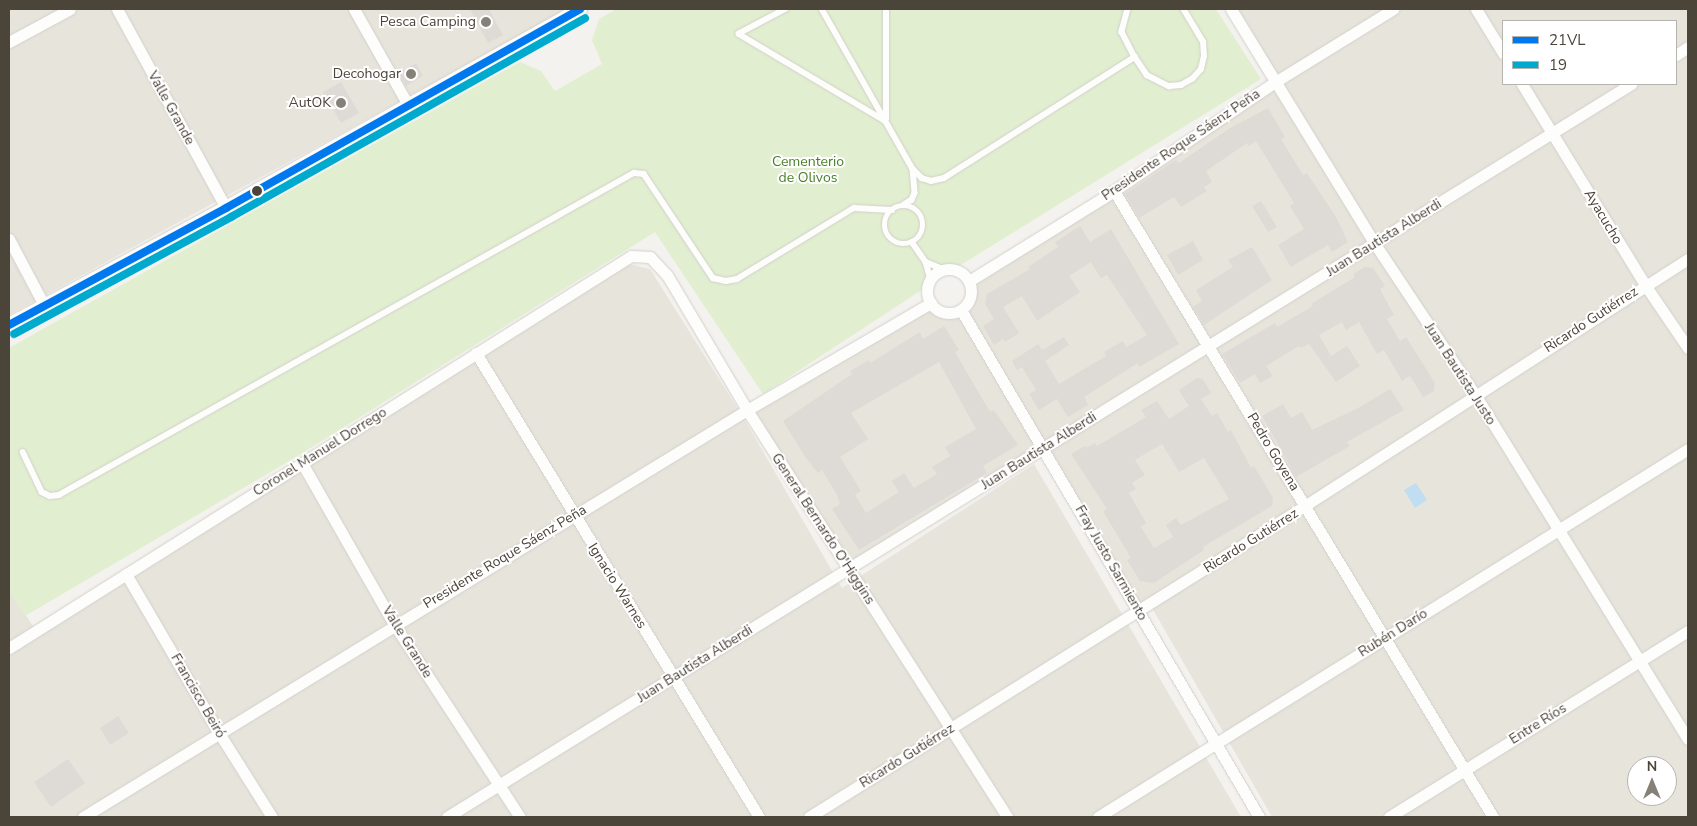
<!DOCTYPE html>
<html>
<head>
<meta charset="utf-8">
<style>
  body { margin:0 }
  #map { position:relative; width:1697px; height:826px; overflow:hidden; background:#f4f2ee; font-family:"Nunito Sans",sans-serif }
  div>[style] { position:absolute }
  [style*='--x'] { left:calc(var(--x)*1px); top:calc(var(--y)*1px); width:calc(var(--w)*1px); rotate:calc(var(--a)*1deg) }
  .residential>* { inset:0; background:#e7e4dc }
  .green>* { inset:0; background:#e1eecf }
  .water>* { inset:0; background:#c0ddf1 }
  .building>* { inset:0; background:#dedbd6 }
  .roads { filter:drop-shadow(0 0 1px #d2d0cb) drop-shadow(0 0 1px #d2d0cb) }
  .service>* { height:5.5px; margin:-2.75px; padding:0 2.75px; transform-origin:2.75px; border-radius:2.75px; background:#fdfdfc }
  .service>.ring { margin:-2.75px; padding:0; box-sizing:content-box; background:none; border:5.5px solid #fdfdfc; border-radius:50% }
  .minor>* { height:11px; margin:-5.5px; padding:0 5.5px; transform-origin:5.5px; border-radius:5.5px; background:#fdfdfc }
  .minor>.ring { margin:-5.5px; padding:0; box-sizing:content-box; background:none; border:11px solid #fdfdfc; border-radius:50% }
  .tertiary>* { height:14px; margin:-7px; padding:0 7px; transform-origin:7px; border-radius:7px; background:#fdfdfc }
  .bus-1>* { height:8px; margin:-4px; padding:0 4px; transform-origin:4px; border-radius:4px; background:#0079ef }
  .bus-2>* { height:8px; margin:-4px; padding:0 4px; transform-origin:4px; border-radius:4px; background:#00a9ce }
  .dots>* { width:14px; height:14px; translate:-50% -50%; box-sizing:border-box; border:2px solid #fff; border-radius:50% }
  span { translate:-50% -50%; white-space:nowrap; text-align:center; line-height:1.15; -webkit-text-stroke:4px #fff; paint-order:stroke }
  .poi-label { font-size:14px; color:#4b4439 }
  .right { translate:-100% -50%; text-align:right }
  .street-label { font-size:14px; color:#4b4439 }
  .park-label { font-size:14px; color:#4a7f2a }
  .frame { position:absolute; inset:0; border:10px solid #4b4439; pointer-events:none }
  .legend { position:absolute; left:1502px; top:20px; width:175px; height:65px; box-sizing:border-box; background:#fff; border:1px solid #b7b4b0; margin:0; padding:6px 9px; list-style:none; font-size:15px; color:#4b4439 }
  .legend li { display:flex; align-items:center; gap:10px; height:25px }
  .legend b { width:25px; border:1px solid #b7b4b0 }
  .north { position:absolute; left:1627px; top:756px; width:50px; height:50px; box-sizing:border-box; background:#fff; border:1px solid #b7b4b0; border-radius:50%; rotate:0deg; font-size:14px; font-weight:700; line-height:20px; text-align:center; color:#4b4439 }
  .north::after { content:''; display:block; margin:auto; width:18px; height:22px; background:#868178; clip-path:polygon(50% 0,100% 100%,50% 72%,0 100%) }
</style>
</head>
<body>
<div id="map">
  <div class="residential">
    <div style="clip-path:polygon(9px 9px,568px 9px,9px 315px)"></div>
    <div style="clip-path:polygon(evenodd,1238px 9px,1688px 9px,1688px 817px,1272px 817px,1152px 608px,1311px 509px,1120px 195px,1282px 83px,1238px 9px,1503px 21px,1676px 21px,1676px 84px,1503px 84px,1503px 21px,1238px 9px,1637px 766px,1667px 766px,1667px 796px,1637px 796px,1637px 766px)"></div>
    <div style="clip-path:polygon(1112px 191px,1304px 507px,1139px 611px,1043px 449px,848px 569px,747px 410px,931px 303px,948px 313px,963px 311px,972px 300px,972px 281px)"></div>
    <div style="clip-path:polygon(629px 264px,650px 269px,743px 417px,842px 588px,1034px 464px,1241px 817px,9px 817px,9px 591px,40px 636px)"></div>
  </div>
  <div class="green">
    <div style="clip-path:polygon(616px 9px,1216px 9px,1261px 79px,943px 276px,763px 394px,655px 232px,296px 457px,25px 616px,9px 591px,9px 348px,520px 62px,541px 71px,555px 91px,602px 64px,592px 40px,599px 19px)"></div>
  </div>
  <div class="water">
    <div style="clip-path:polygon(1416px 483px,1427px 500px,1415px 508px,1404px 490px)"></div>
  </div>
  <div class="building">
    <div style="clip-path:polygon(470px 9px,489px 9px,503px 35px,488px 43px)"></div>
    <div style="clip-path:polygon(416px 63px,423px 76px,406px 86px,399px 73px)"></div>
    <div style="clip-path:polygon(341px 82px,359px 113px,341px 123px,323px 92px)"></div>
    <div style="clip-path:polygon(1268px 108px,1285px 137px,1281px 139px,1303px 175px,1307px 173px,1336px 217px,1348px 242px,1332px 252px,1328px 245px,1291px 267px,1278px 245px,1304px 229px,1290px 206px,1294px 203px,1256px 141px,1249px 146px,1247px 143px,1206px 171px,1212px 182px,1204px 187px,1207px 191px,1181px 207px,1174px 197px,1139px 218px,1125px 194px,1176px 160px,1179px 163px,1230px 128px)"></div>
    <div style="clip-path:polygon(1261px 201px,1277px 227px,1268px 232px,1252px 206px)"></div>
    <div style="clip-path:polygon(1080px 226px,1090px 242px,1111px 229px,1179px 344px,1139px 367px,1138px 363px,1084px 397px,1088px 405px,1068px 417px,1057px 399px,1039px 410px,1029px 394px,1036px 390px,1022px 367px,1017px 370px,1012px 361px,1038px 344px,1042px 350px,1064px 337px,1069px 345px,1045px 361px,1059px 384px,1106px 356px,1104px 352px,1123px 341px,1126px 347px,1147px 335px,1107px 275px,1101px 278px,1091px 262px,1069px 276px,1080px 292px,1037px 321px,1022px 296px,1003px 307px,1019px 333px,1005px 342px,1003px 339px,994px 345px,983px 326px,994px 319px,985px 304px,987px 294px,1030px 269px,1028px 267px,1058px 247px,1055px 242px)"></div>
    <div style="clip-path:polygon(1193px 241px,1203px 260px,1178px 275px,1167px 255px)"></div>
    <div style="clip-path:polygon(1252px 247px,1272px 280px,1204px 325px,1193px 307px,1202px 301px,1196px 290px,1233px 267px,1228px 260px)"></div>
    <div style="clip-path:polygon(1365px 267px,1373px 268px,1385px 286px,1380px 289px,1394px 315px,1387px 319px,1400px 341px,1406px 337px,1435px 383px,1434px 391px,1423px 397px,1410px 376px,1402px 381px,1384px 350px,1377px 354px,1359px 322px,1346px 330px,1342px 322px,1319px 335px,1331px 356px,1347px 346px,1360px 366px,1336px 382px,1309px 344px,1301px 348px,1299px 346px,1266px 366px,1273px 376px,1260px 383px,1255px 374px,1240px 383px,1222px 354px,1275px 323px,1277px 327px,1313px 306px,1311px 304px,1355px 277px,1353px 274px)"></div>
    <div style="clip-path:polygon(evenodd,944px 326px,959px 350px,955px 352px,990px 412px,994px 410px,1018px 445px,983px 466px,987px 473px,859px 550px,832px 509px,840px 504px,837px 495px,822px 470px,818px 473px,806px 458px,783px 421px,852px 374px,850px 371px,869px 360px,870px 363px,920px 332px,923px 339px,944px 326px,939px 362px,976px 429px,945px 447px,950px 456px,932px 467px,937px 474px,914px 488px,904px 473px,892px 481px,899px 492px,866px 513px,855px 495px,861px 491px,840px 457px,868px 439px,851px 413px,939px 362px)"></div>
    <div style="clip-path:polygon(evenodd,1197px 378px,1203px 379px,1211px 393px,1201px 399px,1212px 416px,1217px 413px,1228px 432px,1231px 430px,1251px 468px,1254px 466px,1273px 498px,1272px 506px,1203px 547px,1204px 550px,1154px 583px,1140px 581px,1127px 560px,1131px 558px,1103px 511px,1107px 509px,1071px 454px,1085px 446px,1086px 448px,1095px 443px,1097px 446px,1146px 417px,1141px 410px,1157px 401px,1169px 419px,1189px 406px,1179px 390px,1197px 378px,1162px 444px,1179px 472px,1204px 458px,1229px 499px,1181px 525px,1176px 518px,1166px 525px,1173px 537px,1154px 548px,1141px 527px,1146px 523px,1129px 493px,1136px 489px,1132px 483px,1145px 475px,1135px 460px,1162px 444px)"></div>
    <div style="clip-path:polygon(1390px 389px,1404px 410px,1347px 442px,1350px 446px,1296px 477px,1262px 416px,1283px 404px,1291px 418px,1302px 412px,1312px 430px,1358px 408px)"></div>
    <div style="clip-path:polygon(118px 716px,129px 733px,110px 745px,100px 728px)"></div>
    <div style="clip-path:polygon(68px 759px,85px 783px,51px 807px,34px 782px)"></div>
  </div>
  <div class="roads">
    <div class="service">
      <div style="--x:786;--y:9;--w:53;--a:152"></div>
      <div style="--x:739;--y:34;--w:169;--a:30.7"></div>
      <div style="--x:822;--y:9;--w:184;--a:60.4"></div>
      <div style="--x:913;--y:169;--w:24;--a:85"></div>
      <div style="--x:915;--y:193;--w:8;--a:113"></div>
      <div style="--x:912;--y:200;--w:9;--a:148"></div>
      <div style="--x:1128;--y:9;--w:24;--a:105"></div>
      <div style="--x:1122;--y:32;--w:28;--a:63"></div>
      <div style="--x:1135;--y:57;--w:22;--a:56"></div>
      <div style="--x:1147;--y:75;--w:25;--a:27"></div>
      <div style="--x:1169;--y:86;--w:12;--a:-5"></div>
      <div style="--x:1181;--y:85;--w:13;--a:-29"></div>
      <div style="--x:1192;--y:79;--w:13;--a:-48"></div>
      <div style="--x:1201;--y:69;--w:13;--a:-77"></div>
      <div style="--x:1204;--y:56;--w:14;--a:-94"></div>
      <div style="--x:1203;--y:42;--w:39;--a:-121"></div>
      <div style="--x:886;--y:119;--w:110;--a:-90"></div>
      <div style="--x:913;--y:169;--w:13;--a:45"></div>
      <div style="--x:922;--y:178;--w:9;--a:18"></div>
      <div style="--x:931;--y:181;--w:13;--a:-13"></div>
      <div style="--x:944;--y:178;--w:226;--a:-32.4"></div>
      <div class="ring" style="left:885px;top:206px;width:32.5px;height:32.5px"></div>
      <div style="--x:912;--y:242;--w:24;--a:55"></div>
      <div style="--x:926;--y:262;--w:19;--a:74"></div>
      <div style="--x:926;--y:262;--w:21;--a:23"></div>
      <div style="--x:23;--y:452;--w:44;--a:64.6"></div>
      <div style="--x:42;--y:492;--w:9;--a:27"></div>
      <div style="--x:50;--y:496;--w:9;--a:-6"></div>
      <div style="--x:59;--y:495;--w:659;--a:-29.25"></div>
      <div style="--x:634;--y:173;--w:10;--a:6"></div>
      <div style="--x:644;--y:174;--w:125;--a:56.4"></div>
      <div style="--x:713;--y:278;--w:13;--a:13"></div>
      <div style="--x:726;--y:281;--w:11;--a:-10"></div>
      <div style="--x:737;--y:279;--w:137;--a:-31.3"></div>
      <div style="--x:854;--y:208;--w:38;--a:3"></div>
    </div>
    <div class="minor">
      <div style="--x:117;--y:9;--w:227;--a:61.3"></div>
      <div style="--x:354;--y:9;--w:110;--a:60.6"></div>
      <div style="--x:1231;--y:9;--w:276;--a:58.5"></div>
      <div style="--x:1375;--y:244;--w:182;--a:56.4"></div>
      <div style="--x:1476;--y:396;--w:403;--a:58.3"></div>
      <div style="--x:1476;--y:9;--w:52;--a:58.5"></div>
      <div style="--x:9;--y:42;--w:69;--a:-28.4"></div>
      <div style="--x:1676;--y:55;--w:14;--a:-34"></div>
      <div style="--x:1522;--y:84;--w:236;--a:58.5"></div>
      <div style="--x:1645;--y:285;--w:76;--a:55.7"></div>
      <div style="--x:1114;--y:191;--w:732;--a:58.81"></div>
      <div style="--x:9;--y:239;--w:75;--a:62.1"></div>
      <div class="ring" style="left:927px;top:269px;width:33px;height:33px"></div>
      <div style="--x:969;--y:281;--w:158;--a:-31.8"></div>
      <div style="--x:1103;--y:198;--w:207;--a:-34"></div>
      <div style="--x:1275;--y:82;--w:139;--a:-31.7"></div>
      <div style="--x:961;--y:310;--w:588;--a:59.55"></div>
      <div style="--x:476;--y:353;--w:543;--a:58.62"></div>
      <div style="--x:302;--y:463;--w:185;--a:60.3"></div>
      <div style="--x:394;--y:624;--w:230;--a:56.9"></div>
      <div style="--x:126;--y:574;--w:184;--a:59.7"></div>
      <div style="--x:219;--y:733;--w:99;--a:57.8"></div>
      <div style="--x:9;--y:648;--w:735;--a:-32.22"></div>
      <div style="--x:631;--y:256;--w:19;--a:3"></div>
      <div style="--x:650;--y:257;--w:25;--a:47"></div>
      <div style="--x:667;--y:275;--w:157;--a:59.3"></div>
      <div style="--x:747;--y:410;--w:483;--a:57.4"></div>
      <div style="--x:83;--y:817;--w:779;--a:-31.51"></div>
      <div style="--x:747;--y:410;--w:213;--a:-30.2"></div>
      <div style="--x:447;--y:817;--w:1393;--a:-31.76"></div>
      <div style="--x:809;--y:817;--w:574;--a:-32.11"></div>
      <div style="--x:1295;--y:512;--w:467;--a:-32.8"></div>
      <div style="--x:1098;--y:817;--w:695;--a:-31.95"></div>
      <div style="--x:1389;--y:817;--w:352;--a:-31.9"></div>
    </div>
    <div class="tertiary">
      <div style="--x:9;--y:325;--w:247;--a:-28.3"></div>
      <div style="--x:226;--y:208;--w:406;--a:-29.3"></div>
    </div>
  </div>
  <div class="bus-1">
    <div style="--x:9;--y:325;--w:247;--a:-28.3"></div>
    <div style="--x:226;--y:208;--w:406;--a:-29.3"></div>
  </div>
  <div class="bus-2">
    <div style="--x:14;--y:334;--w:247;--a:-28.3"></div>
    <div style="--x:231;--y:217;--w:406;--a:-29.3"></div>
  </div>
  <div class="dots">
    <div style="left:486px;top:22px;background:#868178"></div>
    <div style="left:411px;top:74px;background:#868178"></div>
    <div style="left:341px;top:103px;background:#868178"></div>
    <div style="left:257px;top:191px;background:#4b4439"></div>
  </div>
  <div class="poi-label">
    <span class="right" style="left:476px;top:22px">Pesca Camping</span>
    <span class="right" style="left:401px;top:74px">Decohogar</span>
    <span class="right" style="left:331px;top:103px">AutOK</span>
  </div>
  <div class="street-label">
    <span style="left:171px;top:108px;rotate:61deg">Valle Grande</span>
    <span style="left:1181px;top:145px;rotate:-34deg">Presidente Roque Sáenz Peña</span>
    <span style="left:1603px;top:217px;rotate:59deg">Ayacucho</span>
    <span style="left:1384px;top:238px;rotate:-32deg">Juan Bautista Alberdi</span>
    <span style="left:1591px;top:320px;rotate:-33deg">Ricardo Gutiérrez</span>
    <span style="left:1460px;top:374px;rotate:57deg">Juan Bautista Justo</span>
    <span style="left:1039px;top:451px;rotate:-32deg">Juan Bautista Alberdi</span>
    <span style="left:320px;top:452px;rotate:-32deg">Coronel Manuel Dorrego</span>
    <span style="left:1273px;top:452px;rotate:59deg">Pedro Goyena</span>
    <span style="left:823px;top:529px;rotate:57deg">General Bernardo O'Higgins</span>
    <span style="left:1251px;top:541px;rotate:-32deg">Ricardo Gutiérrez</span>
    <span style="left:505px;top:557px;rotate:-31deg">Presidente Roque Sáenz Peña</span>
    <span style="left:1111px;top:563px;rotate:60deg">Fray Justo Sarmiento</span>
    <span style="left:617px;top:586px;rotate:58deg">Ignacio Warnes</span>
    <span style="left:1393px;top:633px;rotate:-32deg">Rubén Darío</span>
    <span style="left:407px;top:642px;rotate:58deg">Valle Grande</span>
    <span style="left:695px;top:664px;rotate:-32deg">Juan Bautista Alberdi</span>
    <span style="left:198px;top:696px;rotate:60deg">Francisco Beiró</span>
    <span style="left:1538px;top:724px;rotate:-32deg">Entre Ríos</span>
    <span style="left:907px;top:756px;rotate:-32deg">Ricardo Gutiérrez</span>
  </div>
  <div class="park-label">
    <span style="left:808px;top:170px">Cementerio<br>de Olivos</span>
  </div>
  <div class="frame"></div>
  <ul class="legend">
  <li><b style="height:6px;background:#0079ef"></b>21VL</li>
  <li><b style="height:6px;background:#00a9ce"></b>19</li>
  </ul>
  <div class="north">N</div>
</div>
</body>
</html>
